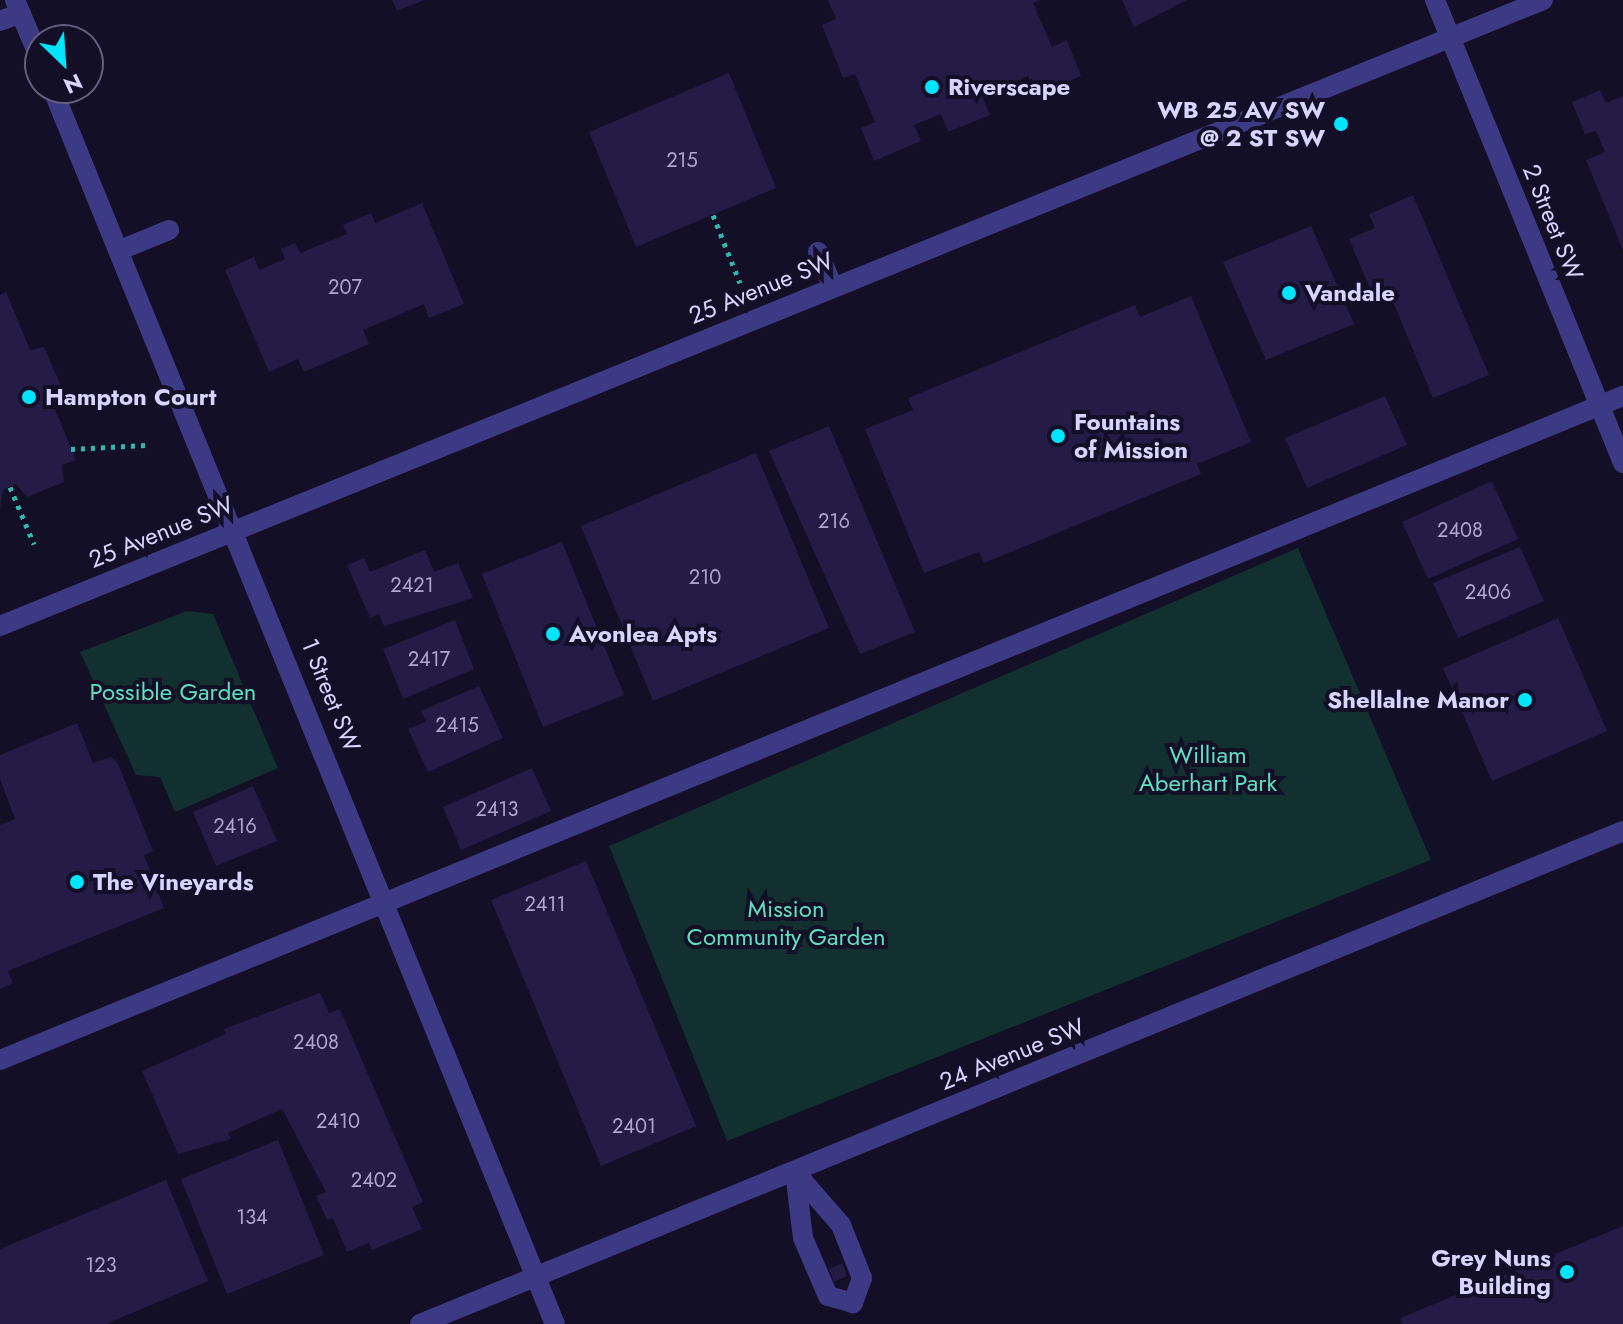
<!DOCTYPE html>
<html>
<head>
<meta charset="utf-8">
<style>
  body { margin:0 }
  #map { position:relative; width:1623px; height:1324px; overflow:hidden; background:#130f26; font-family:Jost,sans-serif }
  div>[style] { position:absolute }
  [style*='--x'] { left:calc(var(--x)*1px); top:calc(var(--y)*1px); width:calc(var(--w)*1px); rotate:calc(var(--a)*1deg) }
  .green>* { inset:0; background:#12302f }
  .building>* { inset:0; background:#241b47 }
  .path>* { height:5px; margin-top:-2.5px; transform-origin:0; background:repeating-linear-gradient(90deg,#2fb8b0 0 4px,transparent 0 10px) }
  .minor>* { height:20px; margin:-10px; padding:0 10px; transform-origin:10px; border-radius:10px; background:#3d3a85 }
  .dots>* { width:22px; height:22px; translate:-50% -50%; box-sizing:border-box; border:4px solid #130f26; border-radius:50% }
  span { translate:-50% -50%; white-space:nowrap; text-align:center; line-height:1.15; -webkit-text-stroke:8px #130f26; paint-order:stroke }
  .number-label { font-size:20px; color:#aca6d1 }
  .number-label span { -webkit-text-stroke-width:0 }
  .poi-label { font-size:24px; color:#d9d4ff; font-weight:700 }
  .left { translate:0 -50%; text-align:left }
  .right { translate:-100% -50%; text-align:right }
  .street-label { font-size:24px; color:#d9d4ff }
  .park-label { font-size:24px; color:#5fe0c0 }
  .north { position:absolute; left:24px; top:24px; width:80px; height:80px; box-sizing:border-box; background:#130f26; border:2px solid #625e7d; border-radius:50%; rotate:155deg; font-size:22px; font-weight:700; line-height:32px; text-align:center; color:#d9d4ff }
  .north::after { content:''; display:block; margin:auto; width:28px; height:36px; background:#00e5ff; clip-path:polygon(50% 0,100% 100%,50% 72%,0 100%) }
</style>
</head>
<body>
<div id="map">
  <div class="green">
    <div style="clip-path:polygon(1298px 548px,1431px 860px,727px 1141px,609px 846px)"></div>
    <div style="clip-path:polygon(187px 611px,213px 614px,278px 768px,175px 812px,160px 777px,136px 775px,80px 652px)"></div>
  </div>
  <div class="building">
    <div style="clip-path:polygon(392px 0,424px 0,397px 11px)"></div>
    <div style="clip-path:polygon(828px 0,1040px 0,1033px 3px,1052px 47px,1067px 40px,1081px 76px,1036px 95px,1028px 76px,982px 96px,990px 115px,948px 132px,941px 114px,914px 125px,921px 141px,874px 161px,861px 128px,875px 122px,855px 74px,843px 78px,822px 25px,836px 19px)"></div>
    <div style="clip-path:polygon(1122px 0,1187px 0,1134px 27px)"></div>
    <div style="clip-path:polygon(729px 73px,776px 188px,636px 247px,589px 132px)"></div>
    <div style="clip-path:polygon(1600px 90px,1606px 103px,1623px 96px,1623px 250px,1586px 160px,1605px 152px,1596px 131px,1585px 134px,1572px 102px)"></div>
    <div style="clip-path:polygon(1413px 195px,1489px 375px,1433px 398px,1389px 292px,1374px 298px,1349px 239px,1375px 228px,1369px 214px)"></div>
    <div style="clip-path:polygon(422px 203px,464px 304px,429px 318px,424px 304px,363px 330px,369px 344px,304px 372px,298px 359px,269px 372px,225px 270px,254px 257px,259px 270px,285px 259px,281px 249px,295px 243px,300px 253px,347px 234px,343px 225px,371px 213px,375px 223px)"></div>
    <div style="clip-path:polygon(1311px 226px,1354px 324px,1266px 360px,1223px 262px)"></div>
    <div style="clip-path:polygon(6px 292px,30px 350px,44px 347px,64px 393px,52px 402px,76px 460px,62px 465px,64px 482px,27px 497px,16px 484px,3px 490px,0 509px,0 295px)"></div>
    <div style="clip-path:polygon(1191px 296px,1251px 442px,1197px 464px,1201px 474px,984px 563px,979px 552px,924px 573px,865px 429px,913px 410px,908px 398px,1135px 305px,1140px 317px)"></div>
    <div style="clip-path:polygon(1385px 396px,1407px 445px,1307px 488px,1285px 438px)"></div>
    <div style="clip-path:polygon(829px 426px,915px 632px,860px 654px,769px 451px)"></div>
    <div style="clip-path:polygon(756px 453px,829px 628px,653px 701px,581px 526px)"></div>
    <div style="clip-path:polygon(1492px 481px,1518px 539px,1428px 579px,1402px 522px)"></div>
    <div style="clip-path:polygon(562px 542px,624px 695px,543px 727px,482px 574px)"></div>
    <div style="clip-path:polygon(1520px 547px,1544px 601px,1458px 638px,1433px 583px)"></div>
    <div style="clip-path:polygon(425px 550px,434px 572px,458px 563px,473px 598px,384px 626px,379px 614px,370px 618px,347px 565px,364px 558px,370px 572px)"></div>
    <div style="clip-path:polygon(1558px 618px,1607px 731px,1492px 781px,1443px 668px)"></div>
    <div style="clip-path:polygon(455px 620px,474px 669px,403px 699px,383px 649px)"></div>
    <div style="clip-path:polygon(479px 686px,503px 738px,428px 772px,408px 729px,426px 722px,421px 711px)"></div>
    <div style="clip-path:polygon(77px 723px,93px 763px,111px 757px,118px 764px,153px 851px,144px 855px,164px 908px,8px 971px,13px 983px,0 989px,0 825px,15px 819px,0 779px,0 755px)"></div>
    <div style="clip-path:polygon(532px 768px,551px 811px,461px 850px,443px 807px)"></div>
    <div style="clip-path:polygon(253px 786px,277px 841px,216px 866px,193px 812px)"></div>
    <div style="clip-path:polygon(586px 861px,696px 1126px,601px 1166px,491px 900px)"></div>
    <div style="clip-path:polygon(320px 993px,329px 1013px,340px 1009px,423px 1202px,412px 1207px,422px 1229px,372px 1250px,369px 1243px,347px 1252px,333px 1218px,327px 1220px,316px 1196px,326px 1192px,282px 1109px,228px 1133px,231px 1139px,178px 1154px,142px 1071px,226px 1034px,224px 1029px)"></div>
    <div style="clip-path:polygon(278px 1140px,324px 1255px,227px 1294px,181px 1179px)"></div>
    <div style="clip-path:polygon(166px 1180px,208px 1281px,106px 1324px,0 1324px,0 1249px)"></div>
    <div style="clip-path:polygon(1623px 1226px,1623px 1324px,1403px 1324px,1400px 1318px)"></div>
    <div style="clip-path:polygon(842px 1263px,847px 1276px,834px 1282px,829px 1269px)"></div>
  </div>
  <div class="path">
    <div style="--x:713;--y:215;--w:73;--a:68.3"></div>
    <div style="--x:71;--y:449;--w:75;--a:-3.1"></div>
    <div style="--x:10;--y:487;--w:62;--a:67.2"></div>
  </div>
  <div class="minor">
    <div style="--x:15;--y:0;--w:64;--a:67"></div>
    <div style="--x:1435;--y:0;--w:500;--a:67.9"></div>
    <div style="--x:0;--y:21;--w:22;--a:-21"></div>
    <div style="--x:52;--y:88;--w:1334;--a:67.86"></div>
    <div style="--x:120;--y:250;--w:53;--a:-22.2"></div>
    <div style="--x:818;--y:252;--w:38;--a:67"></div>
    <div style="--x:0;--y:626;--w:1665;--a:-22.08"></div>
    <div style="--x:0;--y:1060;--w:1754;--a:-22.25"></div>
    <div style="--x:795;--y:1172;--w:70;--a:49"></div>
    <div style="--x:841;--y:1225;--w:57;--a:68.4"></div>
    <div style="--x:862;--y:1278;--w:27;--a:110"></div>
    <div style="--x:853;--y:1303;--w:26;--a:-164"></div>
    <div style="--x:828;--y:1296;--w:63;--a:-113.3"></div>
    <div style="--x:803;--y:1238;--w:66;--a:-96.9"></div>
    <div style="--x:420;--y:1324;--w:1300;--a:-22.28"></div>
  </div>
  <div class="dots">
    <div style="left:932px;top:87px;background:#00e5ff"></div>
    <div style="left:1341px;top:124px;background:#00e5ff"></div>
    <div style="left:1289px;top:293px;background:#00e5ff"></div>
    <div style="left:29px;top:397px;background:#00e5ff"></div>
    <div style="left:1058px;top:436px;background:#00e5ff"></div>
    <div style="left:553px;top:634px;background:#00e5ff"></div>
    <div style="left:1525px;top:700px;background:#00e5ff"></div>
    <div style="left:77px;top:882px;background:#00e5ff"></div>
    <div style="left:1567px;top:1272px;background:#00e5ff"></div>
  </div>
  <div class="number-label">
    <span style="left:682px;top:160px">215</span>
    <span style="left:345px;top:287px">207</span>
    <span style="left:834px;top:521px">216</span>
    <span style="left:1460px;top:530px">2408</span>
    <span style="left:705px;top:577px">210</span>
    <span style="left:412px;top:585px">2421</span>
    <span style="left:1488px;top:592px">2406</span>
    <span style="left:429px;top:659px">2417</span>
    <span style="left:457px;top:725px">2415</span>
    <span style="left:497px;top:809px">2413</span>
    <span style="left:235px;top:826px">2416</span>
    <span style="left:545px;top:904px">2411</span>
    <span style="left:316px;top:1042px">2408</span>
    <span style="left:338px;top:1121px">2410</span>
    <span style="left:634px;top:1126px">2401</span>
    <span style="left:374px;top:1180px">2402</span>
    <span style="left:252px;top:1217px">134</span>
    <span style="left:101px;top:1265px">123</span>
  </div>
  <div class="poi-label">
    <span class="left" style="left:948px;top:87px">Riverscape</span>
    <span class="right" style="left:1325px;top:124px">WB 25 AV SW<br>@ 2 ST SW</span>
    <span class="left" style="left:1305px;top:293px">Vandale</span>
    <span class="left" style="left:45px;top:397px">Hampton Court</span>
    <span class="left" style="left:1074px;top:436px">Fountains<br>of Mission</span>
    <span class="left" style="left:569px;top:634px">Avonlea Apts</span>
    <span class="right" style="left:1509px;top:700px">Shellalne Manor</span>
    <span class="left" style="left:93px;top:882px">The Vineyards</span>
    <span class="right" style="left:1551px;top:1272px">Grey Nuns<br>Building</span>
  </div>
  <div class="street-label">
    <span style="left:1553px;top:222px;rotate:68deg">2 Street SW</span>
    <span style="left:761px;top:288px;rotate:-22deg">25 Avenue SW</span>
    <span style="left:161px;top:532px;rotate:-22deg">25 Avenue SW</span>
    <span style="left:331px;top:695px;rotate:68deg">1 Street SW</span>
    <span style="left:1012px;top:1054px;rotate:-22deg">24 Avenue SW</span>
  </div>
  <div class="park-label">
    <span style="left:173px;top:692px">Possible Garden</span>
    <span style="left:1208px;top:769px">William<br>Aberhart Park</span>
    <span style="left:786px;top:923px">Mission<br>Community Garden</span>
  </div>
  <div class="north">N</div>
</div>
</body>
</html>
